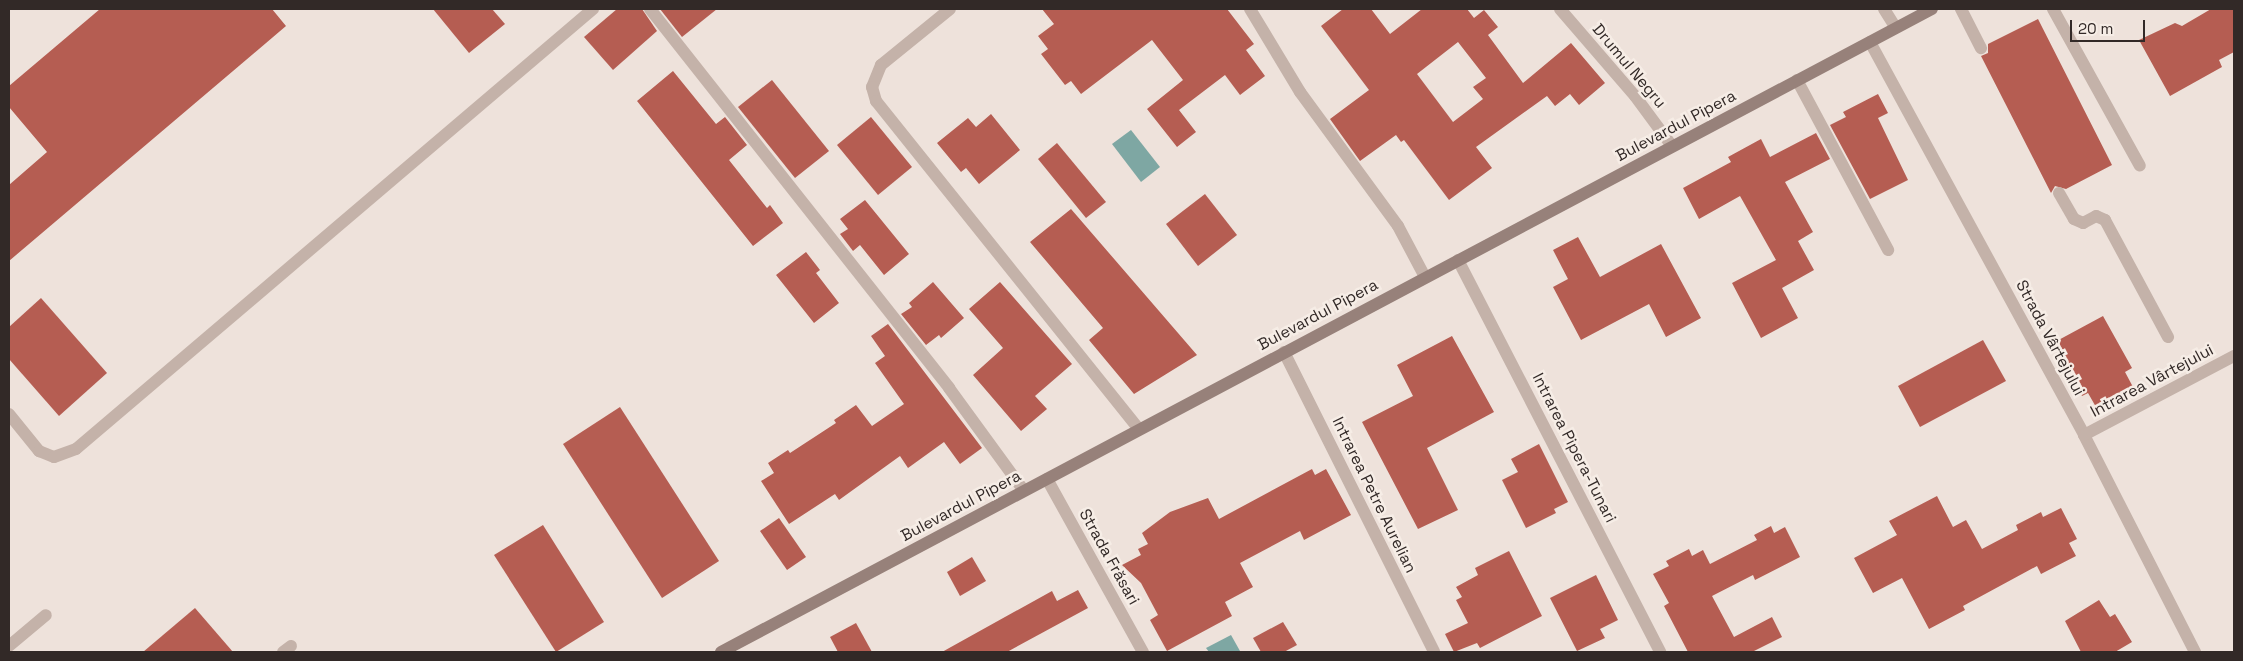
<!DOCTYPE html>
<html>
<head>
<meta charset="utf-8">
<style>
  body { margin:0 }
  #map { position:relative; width:2243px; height:661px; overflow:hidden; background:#eee2db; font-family:"Space Grotesk",sans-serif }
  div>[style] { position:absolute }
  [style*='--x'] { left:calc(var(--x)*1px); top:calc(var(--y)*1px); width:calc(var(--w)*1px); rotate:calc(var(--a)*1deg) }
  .water>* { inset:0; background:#7ea7a3 }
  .building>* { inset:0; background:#b55d52 }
  .service>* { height:12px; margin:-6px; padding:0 6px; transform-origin:6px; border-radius:6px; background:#c4b2a9 }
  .minor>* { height:12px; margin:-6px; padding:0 6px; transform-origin:6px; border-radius:6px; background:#c4b2a9 }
  .secondary>* { height:12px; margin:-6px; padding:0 6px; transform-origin:6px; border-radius:6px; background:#97817a }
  span { translate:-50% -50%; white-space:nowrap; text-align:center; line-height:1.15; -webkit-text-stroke:5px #f6ede6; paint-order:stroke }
  .street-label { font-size:16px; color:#322927 }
  .frame { position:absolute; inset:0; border:10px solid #322927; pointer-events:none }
  .scale { position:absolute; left:2070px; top:20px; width:75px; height:22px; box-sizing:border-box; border:2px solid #322927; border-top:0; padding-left:6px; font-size:15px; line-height:18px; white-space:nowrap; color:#322927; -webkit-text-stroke:4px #f6ede6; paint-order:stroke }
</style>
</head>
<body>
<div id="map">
  <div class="water">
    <div style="clip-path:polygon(1131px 130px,1160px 167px,1141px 182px,1112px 144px)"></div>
    <div style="clip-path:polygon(1231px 635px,1240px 651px,1209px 652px,1206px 648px)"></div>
  </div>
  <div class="building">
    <div style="clip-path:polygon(100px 9px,272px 9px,286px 26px,9px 261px,9px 185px,47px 152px,9px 107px,9px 86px)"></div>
    <div style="clip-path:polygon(433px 9px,492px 9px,505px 24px,469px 53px)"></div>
    <div style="clip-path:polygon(617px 9px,642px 9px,657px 31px,613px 70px,584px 37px)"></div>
    <div style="clip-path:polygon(660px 9px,717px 9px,682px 37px)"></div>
    <div style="clip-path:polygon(1042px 9px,1227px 9px,1254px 44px,1246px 50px,1265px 76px,1240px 95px,1225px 75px,1179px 110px,1196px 132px,1177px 147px,1147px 109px,1183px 80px,1152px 40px,1081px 94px,1071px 81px,1065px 85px,1041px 54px,1048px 49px,1038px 36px,1054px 24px)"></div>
    <div style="clip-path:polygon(evenodd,1343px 9px,1371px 9px,1390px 34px,1422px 9px,1467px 9px,1474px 18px,1484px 10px,1498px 27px,1488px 35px,1523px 83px,1571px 43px,1605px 83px,1579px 105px,1570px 94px,1555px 106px,1547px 96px,1476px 147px,1492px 168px,1449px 200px,1404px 140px,1401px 142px,1396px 135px,1360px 161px,1330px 119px,1369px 90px,1321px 26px,1343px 9px,1458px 42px,1486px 78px,1473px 87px,1483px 99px,1453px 122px,1417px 74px,1458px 42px)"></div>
    <div style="clip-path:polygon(2211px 9px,2234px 9px,2234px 52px,2219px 60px,2222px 67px,2170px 96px,2139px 40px,2175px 23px,2182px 26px)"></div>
    <div style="clip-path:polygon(2038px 19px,2112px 165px,2066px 189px,2055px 186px,2051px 193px,1981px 56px,1988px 53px,1988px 44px)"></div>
    <div style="clip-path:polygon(673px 71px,716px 124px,725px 117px,747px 145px,729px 160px,767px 208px,770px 205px,783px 223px,753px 246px,637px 101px)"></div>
    <div style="clip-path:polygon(772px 80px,829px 151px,795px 178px,738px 107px)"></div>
    <div style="clip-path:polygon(1878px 94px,1888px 113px,1878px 118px,1908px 180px,1870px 199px,1830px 125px,1846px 117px,1843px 112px)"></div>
    <div style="clip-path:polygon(991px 114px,1020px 150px,979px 184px,966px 168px,961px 172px,937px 143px,968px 118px,976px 127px)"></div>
    <div style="clip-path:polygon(871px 117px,912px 167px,878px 195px,837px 145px)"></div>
    <div style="clip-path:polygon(1816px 133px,1830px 159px,1785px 182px,1813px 232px,1798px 241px,1814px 270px,1782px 288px,1798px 318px,1761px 338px,1732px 283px,1776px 260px,1740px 196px,1699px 219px,1683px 188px,1731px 162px,1728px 157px,1761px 139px,1770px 157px)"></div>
    <div style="clip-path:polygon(1057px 143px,1106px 202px,1086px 218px,1038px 159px)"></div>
    <div style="clip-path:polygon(1205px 194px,1237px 235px,1198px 266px,1166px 224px)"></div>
    <div style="clip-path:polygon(865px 200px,909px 254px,884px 275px,860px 245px,853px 251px,840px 234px,848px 229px,840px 219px)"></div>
    <div style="clip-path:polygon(1071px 209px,1197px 355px,1134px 394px,1089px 340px,1103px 328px,1030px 242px)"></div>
    <div style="clip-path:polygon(1578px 237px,1600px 277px,1661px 244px,1701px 318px,1666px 337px,1649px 304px,1581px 340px,1553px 287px,1568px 279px,1553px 250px)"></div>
    <div style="clip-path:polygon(806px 252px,820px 270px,816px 273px,839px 303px,814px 323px,776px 275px)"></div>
    <div style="clip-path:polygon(933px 282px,964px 318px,941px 338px,939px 335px,926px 345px,901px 314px,912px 307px,909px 303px)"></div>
    <div style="clip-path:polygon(1000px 282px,1072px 364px,1035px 396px,1047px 409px,1021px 431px,973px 375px,1003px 348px,969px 309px)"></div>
    <div style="clip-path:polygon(41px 298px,107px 373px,59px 416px,9px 359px,9px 327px)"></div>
    <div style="clip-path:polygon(2103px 316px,2132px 368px,2125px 372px,2133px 387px,2096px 407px,2088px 393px,2082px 396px,2053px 343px)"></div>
    <div style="clip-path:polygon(888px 324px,982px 448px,960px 464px,944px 442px,908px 468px,900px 456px,839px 500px,835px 494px,789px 524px,761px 481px,774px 473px,768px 463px,788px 450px,790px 453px,836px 423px,834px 420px,856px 405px,872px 426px,904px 404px,875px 363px,885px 356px,871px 336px)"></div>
    <div style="clip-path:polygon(1452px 336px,1494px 412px,1427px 448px,1458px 510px,1418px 529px,1362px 422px,1413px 396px,1397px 365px)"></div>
    <div style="clip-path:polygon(1983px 340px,2006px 381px,1920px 427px,1898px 386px)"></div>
    <div style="clip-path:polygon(620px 407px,719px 561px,662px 598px,563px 444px)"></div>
    <div style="clip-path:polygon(1539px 444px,1568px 502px,1554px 509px,1556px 513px,1526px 528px,1502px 480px,1518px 472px,1511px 459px)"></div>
    <div style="clip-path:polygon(1312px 469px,1315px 475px,1326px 469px,1351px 515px,1304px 540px,1300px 531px,1240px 563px,1253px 587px,1225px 602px,1232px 616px,1167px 651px,1150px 620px,1158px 615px,1141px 583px,1122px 565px,1141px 555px,1138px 549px,1148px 544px,1142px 533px,1170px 512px,1208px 498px,1219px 519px)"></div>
    <div style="clip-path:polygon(1937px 496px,1953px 527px,1966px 520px,1982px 549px,2018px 530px,2016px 525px,2041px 512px,2043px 517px,2061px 508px,2077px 539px,2069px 543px,2076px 556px,2041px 574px,2037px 566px,1963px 606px,1965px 610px,1929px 629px,1902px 578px,1873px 593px,1854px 558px,1897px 535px,1889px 521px)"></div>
    <div style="clip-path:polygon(779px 518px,806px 557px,787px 570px,760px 531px)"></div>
    <div style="clip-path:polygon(543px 525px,604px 622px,556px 652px,494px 555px)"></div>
    <div style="clip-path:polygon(1771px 526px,1774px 533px,1785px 527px,1800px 557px,1755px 580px,1753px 575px,1712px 596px,1734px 637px,1772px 617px,1782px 637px,1752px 652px,1688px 652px,1664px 606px,1669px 603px,1653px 574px,1669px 566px,1666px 561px,1689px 549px,1692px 556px,1703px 550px,1710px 564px,1757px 540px,1754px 535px)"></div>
    <div style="clip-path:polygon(1509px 551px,1542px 616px,1480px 648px,1477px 643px,1454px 652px,1445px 634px,1468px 623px,1456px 600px,1462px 597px,1456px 587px,1478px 575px,1475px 568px)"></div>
    <div style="clip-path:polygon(972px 557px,986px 581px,960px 596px,947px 572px)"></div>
    <div style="clip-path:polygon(1596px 575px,1618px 620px,1600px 629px,1605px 638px,1577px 651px,1550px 598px)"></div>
    <div style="clip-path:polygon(1078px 590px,1088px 608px,1007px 652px,942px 652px,1052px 591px,1057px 601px)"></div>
    <div style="clip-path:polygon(2099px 600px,2110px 617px,2115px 614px,2132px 642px,2115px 652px,2081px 652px,2065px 621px)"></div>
    <div style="clip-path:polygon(195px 608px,233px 652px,143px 652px)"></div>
    <div style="clip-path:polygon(1283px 622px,1297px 645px,1284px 652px,1261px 652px,1253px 638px)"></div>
    <div style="clip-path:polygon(856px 623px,872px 652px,838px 652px,830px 637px)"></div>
  </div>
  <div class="service">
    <div style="--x:1961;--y:9;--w:44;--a:62.9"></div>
    <div style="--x:2053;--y:9;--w:179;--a:61"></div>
    <div style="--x:2059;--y:193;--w:30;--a:60"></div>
    <div style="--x:2074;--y:219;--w:10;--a:24"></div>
    <div style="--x:2083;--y:223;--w:15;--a:-28"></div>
    <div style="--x:2096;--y:216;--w:10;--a:24"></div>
    <div style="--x:2105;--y:220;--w:133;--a:61.7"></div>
  </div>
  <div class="minor">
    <div style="--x:650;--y:9;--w:483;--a:51.7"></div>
    <div style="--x:949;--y:388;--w:127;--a:53.9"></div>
    <div style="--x:950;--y:9;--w:89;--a:140.9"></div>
    <div style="--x:881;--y:65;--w:24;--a:112"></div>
    <div style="--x:872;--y:87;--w:15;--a:74"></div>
    <div style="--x:876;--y:101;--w:420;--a:51.3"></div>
    <div style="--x:1250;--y:9;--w:97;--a:58.9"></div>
    <div style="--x:1300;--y:92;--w:166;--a:53.8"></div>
    <div style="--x:1398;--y:226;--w:58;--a:62.1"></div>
    <div style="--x:1560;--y:9;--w:115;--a:49.2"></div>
    <div style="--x:1635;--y:96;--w:62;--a:53.5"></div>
    <div style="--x:1884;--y:9;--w:22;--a:58"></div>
    <div style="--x:1870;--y:42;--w:447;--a:61.4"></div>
    <div style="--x:2084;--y:435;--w:244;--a:62.9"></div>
    <div style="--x:1797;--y:80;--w:193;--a:61.8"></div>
    <div style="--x:1458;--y:260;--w:441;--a:62.7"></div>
    <div style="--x:1284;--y:352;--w:335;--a:63.4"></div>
    <div style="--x:9;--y:414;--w:48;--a:51"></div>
    <div style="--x:39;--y:451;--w:16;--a:22"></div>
    <div style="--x:54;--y:457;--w:23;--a:-20"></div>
    <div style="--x:76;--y:449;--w:679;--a:-40.4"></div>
    <div style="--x:2084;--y:435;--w:170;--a:-27.8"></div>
    <div style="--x:1047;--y:479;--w:198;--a:61"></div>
    <div style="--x:9;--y:646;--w:48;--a:-40"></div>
    <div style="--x:283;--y:652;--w:10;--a:-37"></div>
  </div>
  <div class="secondary">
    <div style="--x:721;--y:652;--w:1371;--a:-27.97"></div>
  </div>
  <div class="street-label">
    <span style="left:1629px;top:66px;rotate:50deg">Drumul Negru</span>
    <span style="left:1676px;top:126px;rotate:-28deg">Bulevardul Pipera</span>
    <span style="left:1318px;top:315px;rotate:-28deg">Bulevardul Pipera</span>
    <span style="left:2050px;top:338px;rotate:62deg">Strada Vârtejului</span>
    <span style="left:2152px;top:381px;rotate:-28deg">Intrarea Vârtejului</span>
    <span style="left:1574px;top:448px;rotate:63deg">Intrarea Pipera-Tunari</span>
    <span style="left:1374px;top:495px;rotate:64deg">Intrarea Petre Aurelian</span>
    <span style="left:961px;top:506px;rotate:-28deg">Bulevardul Pipera</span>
    <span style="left:1109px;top:557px;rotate:61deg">Strada Frăsari</span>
  </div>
  <div class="frame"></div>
  <div class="scale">20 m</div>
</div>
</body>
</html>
